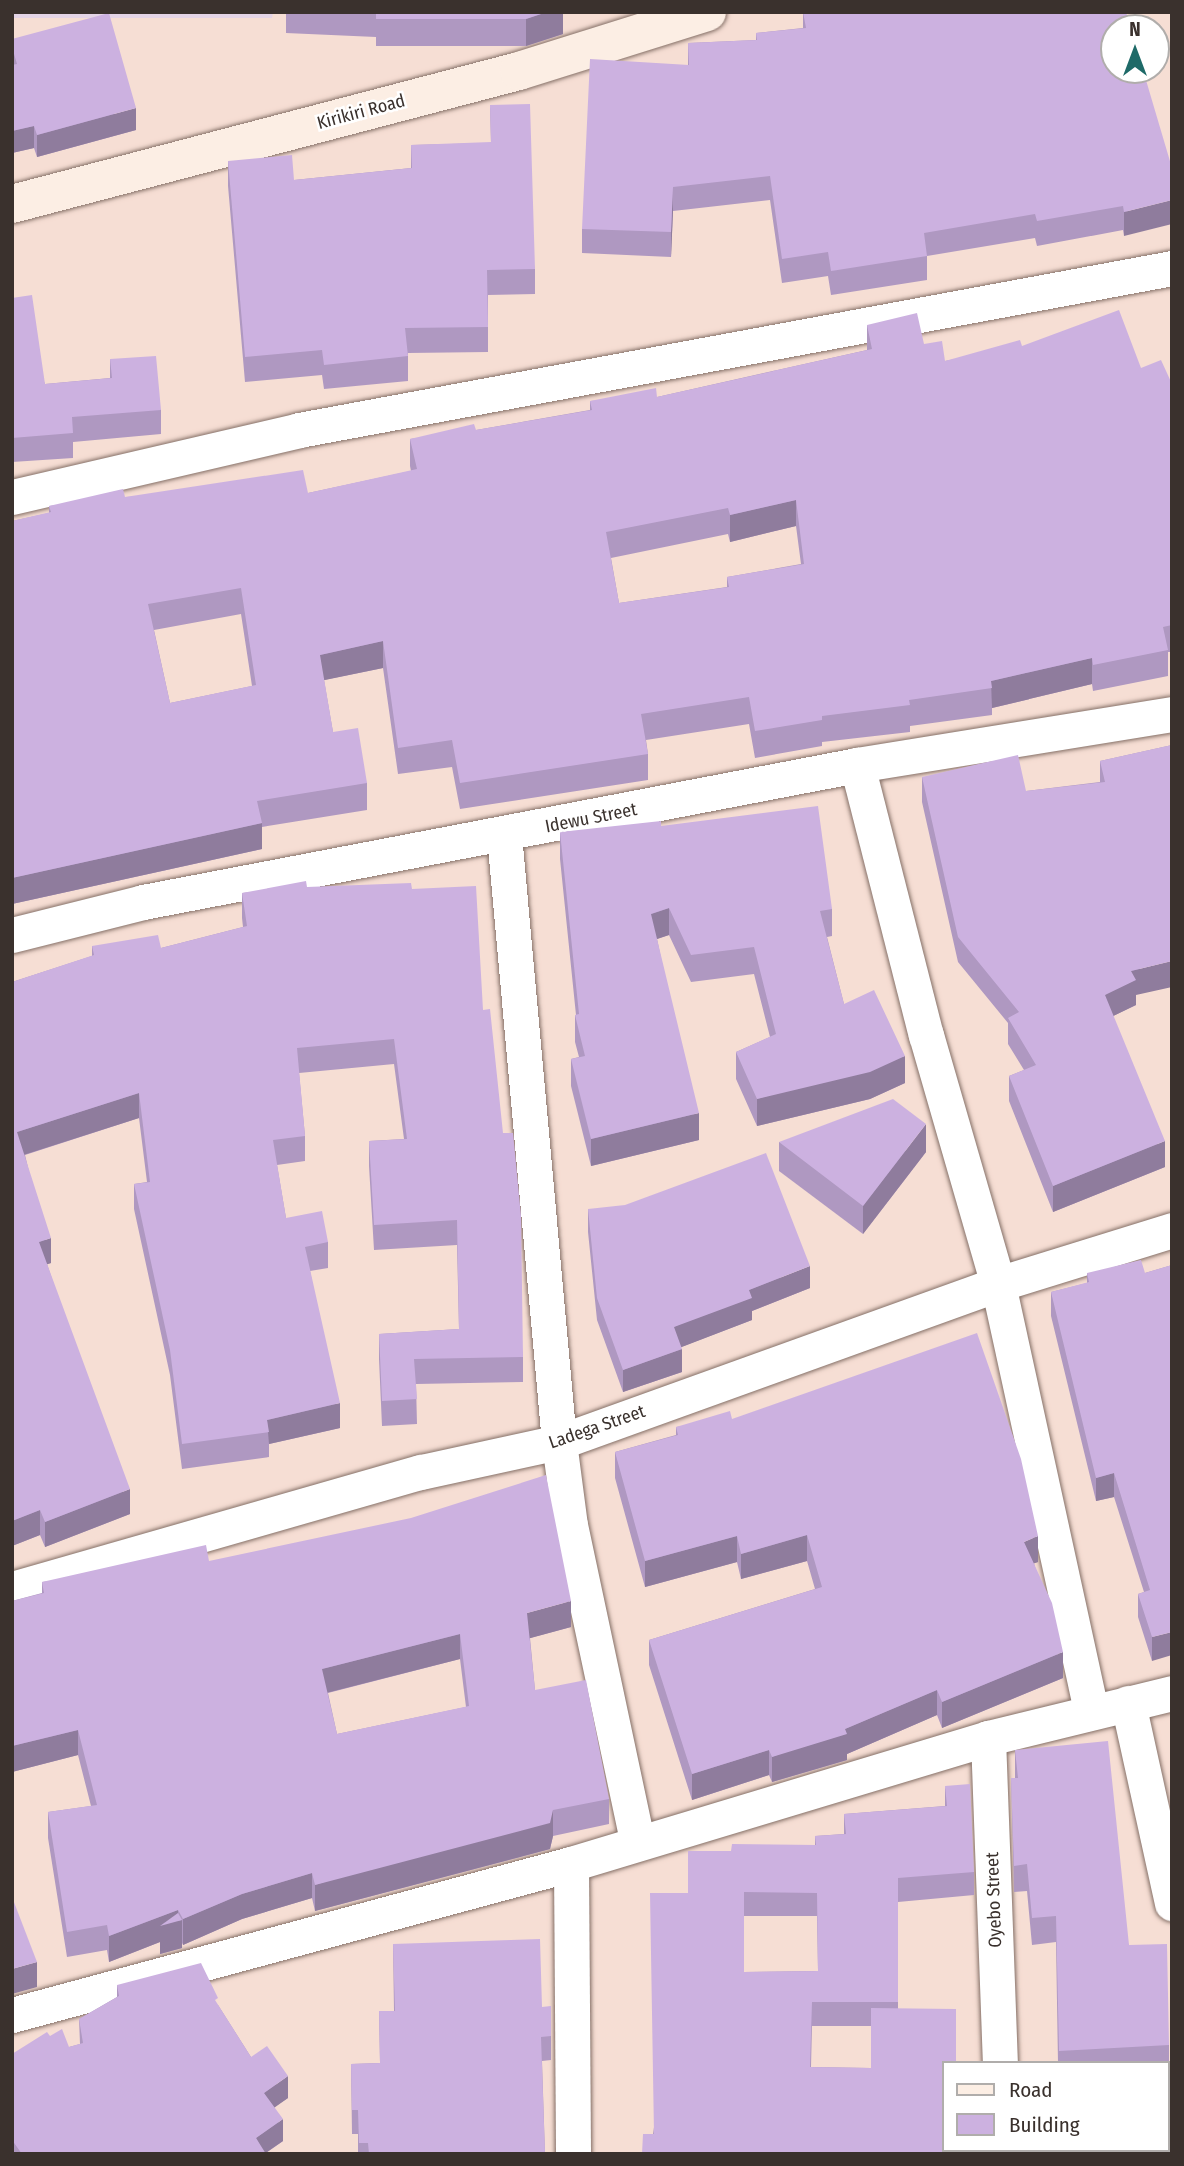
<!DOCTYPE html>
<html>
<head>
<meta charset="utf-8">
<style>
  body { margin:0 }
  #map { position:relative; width:1184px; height:2166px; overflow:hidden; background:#f6ded4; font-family:"Fira Sans Condensed",sans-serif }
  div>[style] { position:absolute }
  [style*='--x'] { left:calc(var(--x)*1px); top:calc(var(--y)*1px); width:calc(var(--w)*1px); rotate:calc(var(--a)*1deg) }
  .education>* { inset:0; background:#e4d4e6 }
  .roads { filter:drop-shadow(0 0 2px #857067) drop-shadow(0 0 2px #857067) }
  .minor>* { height:35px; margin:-17.5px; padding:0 17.5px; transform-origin:17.5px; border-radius:17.5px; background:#fff }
  .secondary>* { height:38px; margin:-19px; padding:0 19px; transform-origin:19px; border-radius:19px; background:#fceee4 }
  .wall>* { inset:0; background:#af98c1 }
  .shaded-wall>* { inset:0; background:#8f7c9d }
  .building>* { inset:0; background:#ccb1e0 }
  span { translate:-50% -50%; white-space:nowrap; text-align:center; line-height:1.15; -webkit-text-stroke:5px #fff; paint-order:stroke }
  .street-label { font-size:18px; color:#3a312d }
  .frame { position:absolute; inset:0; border:14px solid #3a312d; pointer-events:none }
  .legend { position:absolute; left:942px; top:2061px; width:228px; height:91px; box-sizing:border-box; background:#fff; border:2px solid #b0adab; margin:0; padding:9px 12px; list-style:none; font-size:21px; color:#3a312d }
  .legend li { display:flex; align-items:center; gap:14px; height:35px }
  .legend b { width:35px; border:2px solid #b0adab }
  .north { position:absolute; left:1100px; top:14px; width:70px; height:70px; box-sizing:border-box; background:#fff; border:2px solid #b0adab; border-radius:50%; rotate:0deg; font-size:19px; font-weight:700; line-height:28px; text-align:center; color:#3a312d }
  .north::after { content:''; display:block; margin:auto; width:24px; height:32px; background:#1e6a68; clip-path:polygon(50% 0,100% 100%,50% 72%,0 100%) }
</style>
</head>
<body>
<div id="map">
  <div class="education">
    <div style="clip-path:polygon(12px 12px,273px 12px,272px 18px,12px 18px)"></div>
  </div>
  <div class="roads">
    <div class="minor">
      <div style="--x:12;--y:497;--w:295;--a:-13.1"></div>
      <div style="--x:299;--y:430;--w:888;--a:-10.51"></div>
      <div style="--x:857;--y:765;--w:279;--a:75.7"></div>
      <div style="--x:926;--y:1035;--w:259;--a:73.9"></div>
      <div style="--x:998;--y:1284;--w:437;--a:77.7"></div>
      <div style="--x:504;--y:835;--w:609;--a:84.82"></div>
      <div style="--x:559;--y:1442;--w:84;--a:82.5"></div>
      <div style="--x:570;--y:1525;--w:323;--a:78"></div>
      <div style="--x:12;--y:935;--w:135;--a:-14.1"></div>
      <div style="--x:143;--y:902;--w:727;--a:-10.86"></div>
      <div style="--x:857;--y:765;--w:319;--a:-9.2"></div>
      <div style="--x:12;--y:1589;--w:425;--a:-16"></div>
      <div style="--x:421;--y:1472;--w:141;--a:-12.3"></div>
      <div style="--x:559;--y:1442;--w:467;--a:-19.8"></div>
      <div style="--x:998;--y:1284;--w:182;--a:-17.2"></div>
      <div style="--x:1128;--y:1703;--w:205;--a:77.6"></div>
      <div style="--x:988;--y:1738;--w:325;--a:87.9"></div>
      <div style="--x:571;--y:1864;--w:290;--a:89.6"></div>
      <div style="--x:12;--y:2015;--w:579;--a:-15.12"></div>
      <div style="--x:571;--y:1864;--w:436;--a:-16.8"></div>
      <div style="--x:988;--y:1738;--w:189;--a:-13.7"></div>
      <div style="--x:1168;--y:2107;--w:4;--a:0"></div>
      <div style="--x:1003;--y:2150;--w:4;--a:90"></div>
    </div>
    <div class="secondary">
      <div style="--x:12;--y:204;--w:524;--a:-14.7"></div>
      <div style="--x:519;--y:71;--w:197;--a:-17.4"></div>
    </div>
  </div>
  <div class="wall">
    <div style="clip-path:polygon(286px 12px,563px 12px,563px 34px,526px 46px,376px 46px,376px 37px,286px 33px)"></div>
    <div style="clip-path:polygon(803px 12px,1143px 70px,1124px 236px,1123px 230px,1037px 246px,1035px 238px,927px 256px,927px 280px,831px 295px,828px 276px,782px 283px,770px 200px,673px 211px,671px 257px,582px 253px,582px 229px,688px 65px,688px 43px,756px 40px,756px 33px,803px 28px)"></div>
    <div style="clip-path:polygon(12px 39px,136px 130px,37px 157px,34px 148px,12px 153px)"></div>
    <div style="clip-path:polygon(490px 105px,535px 269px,535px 294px,488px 295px,488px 352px,408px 353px,408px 381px,324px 389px,322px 375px,245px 382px,228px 186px,228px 161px,294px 180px,411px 168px,411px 145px,491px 143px)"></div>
    <div style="clip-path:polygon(12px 298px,45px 384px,110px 378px,110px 359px,161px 410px,161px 434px,73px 442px,73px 458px,12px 462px)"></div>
    <div style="clip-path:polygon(evenodd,867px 325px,924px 344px,945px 361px,1022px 346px,1141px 368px,1172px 384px,1172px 652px,1168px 652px,1168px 676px,1093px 691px,1092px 684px,992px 708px,992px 715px,910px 726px,910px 732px,822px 742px,822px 746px,755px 758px,749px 724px,646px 740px,648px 754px,648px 780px,460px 809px,452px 767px,398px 774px,383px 668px,324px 680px,333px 732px,367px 783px,367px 810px,262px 827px,262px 849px,12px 904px,12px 521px,49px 513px,49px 506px,125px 497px,308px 493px,411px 471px,410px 466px,410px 439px,476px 430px,590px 410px,590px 401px,657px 397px,867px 350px,867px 325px,796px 526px,801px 564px,727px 577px,727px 587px,619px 603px,611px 558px,728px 534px,730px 542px,796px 526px,867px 325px,241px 614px,252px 686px,170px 703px,154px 630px,241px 614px)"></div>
    <div style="clip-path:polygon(1172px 745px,1136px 995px,1136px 1005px,1113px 1016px,1165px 1167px,1053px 1212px,1009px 1101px,1009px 1076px,1024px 1070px,1008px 1044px,1008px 1023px,958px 962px,922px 802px,922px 777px,1026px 791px,1100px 782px,1100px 761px)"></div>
    <div style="clip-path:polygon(661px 826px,832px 909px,832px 936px,827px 937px,844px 1004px,905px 1083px,870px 1099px,757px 1126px,736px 1079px,736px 1052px,770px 1037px,754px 974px,691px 982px,669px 935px,657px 939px,699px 1140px,591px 1166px,571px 1086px,571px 1059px,579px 1057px,575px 1042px,575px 1015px,576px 1015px,560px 859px,560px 832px)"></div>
    <div style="clip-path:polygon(307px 887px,412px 889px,483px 1010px,523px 1357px,523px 1382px,416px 1384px,417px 1424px,382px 1426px,379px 1359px,379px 1334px,459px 1329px,457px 1245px,374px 1250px,369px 1166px,369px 1141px,404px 1139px,394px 1064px,299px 1073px,305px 1136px,305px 1161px,277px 1165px,286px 1218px,328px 1242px,328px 1268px,310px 1271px,340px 1428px,269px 1444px,269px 1457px,182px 1469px,170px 1375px,134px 1209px,134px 1184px,147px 1182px,139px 1118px,25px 1155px,51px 1263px,47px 1264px,130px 1514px,45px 1547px,40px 1535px,12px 1546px,12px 982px,92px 956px,92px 946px,161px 948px,243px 927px,242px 918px,242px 893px)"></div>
    <div style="clip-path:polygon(779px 1142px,926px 1152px,863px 1234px,779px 1171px)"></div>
    <div style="clip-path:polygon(588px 1209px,810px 1288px,752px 1311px,752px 1320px,681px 1347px,682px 1372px,623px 1392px,597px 1320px,588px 1232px)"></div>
    <div style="clip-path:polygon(1172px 1265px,1152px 1661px,1138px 1617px,1138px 1594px,1144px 1592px,1114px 1497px,1096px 1501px,1051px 1316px,1051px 1292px,1087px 1283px,1087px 1273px,1145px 1273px)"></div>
    <div style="clip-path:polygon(732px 1419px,1038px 1562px,1034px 1563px,1063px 1678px,942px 1728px,937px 1715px,847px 1754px,847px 1760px,772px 1782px,769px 1775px,692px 1800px,649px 1665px,649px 1640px,815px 1589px,807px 1561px,741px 1579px,737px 1562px,645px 1587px,615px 1478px,615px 1452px,676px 1435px,676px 1427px)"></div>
    <div style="clip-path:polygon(evenodd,209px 1561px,571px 1627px,530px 1638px,535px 1690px,609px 1799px,609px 1824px,553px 1836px,550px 1849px,315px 1911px,312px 1898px,242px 1919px,183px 1945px,182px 1943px,182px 1948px,160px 1954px,160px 1942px,109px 1962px,107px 1950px,67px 1957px,48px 1838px,48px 1812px,91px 1806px,78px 1755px,12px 1772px,12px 1601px,42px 1593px,42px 1582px,209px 1561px,460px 1659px,466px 1707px,337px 1734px,328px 1693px,460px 1659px)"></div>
    <div style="clip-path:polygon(1015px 1750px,1129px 1945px,1169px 2045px,1169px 2071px,1168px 2072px,1168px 2063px,1058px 2063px,1056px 1942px,1032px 1945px,1027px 1891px,1014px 1892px,1011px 1778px,1015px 1778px)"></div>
    <div style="clip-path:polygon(evenodd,945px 1786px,974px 1872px,974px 1895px,898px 1902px,898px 2008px,944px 2150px,653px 2134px,688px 1893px,731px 1851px,815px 1845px,815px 1836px,844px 1834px,844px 1814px,945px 1806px,945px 1786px,744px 1916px,817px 1916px,818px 1971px,744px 1972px,744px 1916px,945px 1786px,812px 2026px,871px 2026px,871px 2068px,811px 2067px,812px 2026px)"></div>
    <div style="clip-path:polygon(393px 1944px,542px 2007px,551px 2036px,551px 2060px,542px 2061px,545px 2154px,358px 2154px,358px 2134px,352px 2134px,351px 2064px,380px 2063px,379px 2011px,394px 2011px)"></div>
    <div style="clip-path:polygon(117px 1985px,218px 2005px,251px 2057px,288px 2098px,274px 2107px,283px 2141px,266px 2153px,266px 2154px,12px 2154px,12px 2054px,69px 2047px,80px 2044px,79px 2019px,117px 1997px)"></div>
  </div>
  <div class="shaded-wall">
    <div style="clip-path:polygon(547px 12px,563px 12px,563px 34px,526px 46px,526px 19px)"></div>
    <div style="clip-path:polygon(136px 108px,136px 130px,37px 157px,37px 135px)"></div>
    <div style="clip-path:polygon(34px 126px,34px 148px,12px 153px,12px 131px)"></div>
    <div style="clip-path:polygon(673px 187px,673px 211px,671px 257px,671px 232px)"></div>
    <div style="clip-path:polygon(1172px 200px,1172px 224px,1124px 236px,1124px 212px)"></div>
    <div style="clip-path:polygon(796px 500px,796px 526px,730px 542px,730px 515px)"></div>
    <div style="clip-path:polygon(383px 641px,383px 668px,320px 681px,320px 655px)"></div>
    <div style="clip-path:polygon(1092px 658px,1092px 684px,992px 708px,991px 681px)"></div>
    <div style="clip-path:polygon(262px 823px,262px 849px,12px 904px,12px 878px)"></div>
    <div style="clip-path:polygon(669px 908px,669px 935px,651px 941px,651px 914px)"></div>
    <div style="clip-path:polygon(1172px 961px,1172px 987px,1136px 995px,1136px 1005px,1105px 1020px,1105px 995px,1131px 971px)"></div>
    <div style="clip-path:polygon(905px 1056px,905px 1083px,870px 1099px,757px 1126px,757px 1099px)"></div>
    <div style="clip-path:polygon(139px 1093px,139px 1118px,17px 1157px,17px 1132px)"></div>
    <div style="clip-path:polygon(699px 1113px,699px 1140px,591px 1166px,591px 1139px)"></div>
    <div style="clip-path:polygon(926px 1124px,926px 1152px,863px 1234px,863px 1206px)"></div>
    <div style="clip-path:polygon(1165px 1141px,1165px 1167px,1053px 1212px,1053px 1186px)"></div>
    <div style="clip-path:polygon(51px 1238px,51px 1263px,39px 1267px,39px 1242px)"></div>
    <div style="clip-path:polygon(810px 1266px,810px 1288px,752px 1311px,752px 1320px,674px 1350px,674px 1327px,749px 1290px)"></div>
    <div style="clip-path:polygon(682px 1349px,682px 1372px,623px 1392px,623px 1370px)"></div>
    <div style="clip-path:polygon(340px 1403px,340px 1428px,269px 1444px,267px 1420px)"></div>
    <div style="clip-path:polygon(1114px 1473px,1114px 1497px,1096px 1501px,1096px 1478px)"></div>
    <div style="clip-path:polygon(130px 1489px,130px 1514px,45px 1547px,45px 1522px)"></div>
    <div style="clip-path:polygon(40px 1510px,40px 1535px,12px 1546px,12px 1521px)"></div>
    <div style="clip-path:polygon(807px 1535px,807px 1561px,741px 1579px,741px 1554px)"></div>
    <div style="clip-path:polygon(737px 1536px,737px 1562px,645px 1587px,645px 1561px)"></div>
    <div style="clip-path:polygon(1038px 1536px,1038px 1562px,1024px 1567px,1024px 1542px)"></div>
    <div style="clip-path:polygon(571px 1601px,571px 1627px,527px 1639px,527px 1613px)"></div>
    <div style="clip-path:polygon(1172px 1632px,1172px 1655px,1152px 1661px,1152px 1637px)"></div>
    <div style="clip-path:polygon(460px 1634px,460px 1659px,322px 1694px,322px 1669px)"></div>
    <div style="clip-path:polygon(1063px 1652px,1063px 1678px,942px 1728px,942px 1702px)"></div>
    <div style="clip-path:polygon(937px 1690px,937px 1715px,847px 1754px,847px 1760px,772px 1782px,772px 1757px,845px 1729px)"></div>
    <div style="clip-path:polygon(78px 1730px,78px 1755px,12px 1772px,12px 1746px)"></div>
    <div style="clip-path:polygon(769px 1750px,769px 1775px,692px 1800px,692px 1774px)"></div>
    <div style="clip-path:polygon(553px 1810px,553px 1836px,550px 1849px,315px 1911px,315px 1885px)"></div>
    <div style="clip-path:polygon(312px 1873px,312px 1898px,242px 1919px,183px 1945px,183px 1919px,242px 1894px)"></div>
    <div style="clip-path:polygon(178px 1910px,178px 1921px,182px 1920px,182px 1948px,160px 1954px,160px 1942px,109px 1962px,109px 1936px)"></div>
    <div style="clip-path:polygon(37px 1962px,37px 1987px,12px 1994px,12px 1969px)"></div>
    <div style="clip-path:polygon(288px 2076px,288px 2098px,264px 2115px,264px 2093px)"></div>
    <div style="clip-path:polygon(283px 2119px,283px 2141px,264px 2154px,256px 2138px)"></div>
  </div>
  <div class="building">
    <div style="clip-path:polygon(376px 12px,547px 12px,526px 19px,376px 19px)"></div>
    <div style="clip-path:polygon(803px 12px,1126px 12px,1131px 28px,1114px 28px,1114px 70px,1143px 70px,1172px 168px,1172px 200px,1124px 212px,1123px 206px,1037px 221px,1035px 214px,924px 233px,927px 256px,831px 271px,828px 252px,782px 259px,770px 176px,673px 187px,671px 232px,582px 229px,590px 59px,689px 65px,688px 43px,757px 40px,756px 33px,806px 28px)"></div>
    <div style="clip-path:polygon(109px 13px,136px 108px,37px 135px,34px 126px,12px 131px,12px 65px,17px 64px,12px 47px,12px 39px)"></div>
    <div style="clip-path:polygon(530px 104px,535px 269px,487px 270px,488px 327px,405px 328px,408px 356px,324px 365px,322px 350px,245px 357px,228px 161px,292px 155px,294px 180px,412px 168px,411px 145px,491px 142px,490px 105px)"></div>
    <div style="clip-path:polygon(32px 295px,45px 384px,112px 378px,110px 359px,156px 356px,161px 410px,72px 417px,73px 433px,12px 438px,12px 298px)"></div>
    <div style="clip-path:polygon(evenodd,1119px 310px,1141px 368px,1161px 360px,1172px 384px,1172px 625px,1163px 627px,1168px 650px,1093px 665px,1092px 658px,991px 681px,992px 688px,909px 700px,910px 705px,822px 716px,822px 720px,755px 731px,749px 697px,641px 714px,648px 754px,460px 783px,452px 740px,398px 748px,383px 641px,320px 655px,333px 732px,358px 728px,367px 783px,257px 801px,262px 823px,12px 878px,12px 521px,51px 512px,49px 506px,123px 489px,125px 497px,303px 470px,308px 493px,417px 469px,410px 439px,474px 424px,476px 430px,592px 410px,590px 401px,656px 388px,657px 397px,872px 349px,867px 325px,917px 313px,924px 344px,942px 341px,945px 361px,1020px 340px,1022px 346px,1119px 310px,796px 500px,804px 564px,727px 577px,729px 587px,619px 603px,606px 532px,728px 508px,730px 515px,796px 500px,1119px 310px,241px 588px,256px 685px,170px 703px,148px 604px,241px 588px)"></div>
    <div style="clip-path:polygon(1172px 745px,1172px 961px,1131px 971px,1136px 980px,1105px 995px,1165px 1141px,1053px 1186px,1009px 1076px,1036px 1065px,1008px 1018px,1019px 1012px,958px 937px,922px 777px,1018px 755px,1026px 791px,1105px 782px,1100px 761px)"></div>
    <div style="clip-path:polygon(818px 806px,832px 909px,820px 911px,844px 1004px,874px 990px,905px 1056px,870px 1072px,757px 1099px,736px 1052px,776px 1034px,754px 947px,691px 955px,669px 908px,651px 914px,699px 1113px,591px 1139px,571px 1059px,585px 1056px,575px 1015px,579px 1014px,560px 832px,661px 821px,661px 826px)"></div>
    <div style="clip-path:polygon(306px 881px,307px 887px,411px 883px,412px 889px,476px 886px,483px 1010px,490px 1009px,503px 1133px,513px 1133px,521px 1216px,523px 1357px,414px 1359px,417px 1399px,382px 1401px,379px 1334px,459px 1329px,457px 1220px,374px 1225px,369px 1141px,407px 1139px,394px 1039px,297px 1048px,305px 1136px,273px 1140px,286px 1218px,322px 1211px,328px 1242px,305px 1247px,340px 1403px,267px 1420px,269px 1432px,182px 1444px,170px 1350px,134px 1184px,150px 1182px,139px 1093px,17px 1132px,51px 1238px,39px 1242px,130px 1489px,45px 1522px,40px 1510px,12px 1521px,12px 982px,94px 955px,92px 946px,158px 935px,161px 948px,247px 926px,242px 893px)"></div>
    <div style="clip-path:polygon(893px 1099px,926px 1124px,863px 1206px,779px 1142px)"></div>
    <div style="clip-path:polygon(766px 1153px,810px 1266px,749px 1290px,752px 1298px,674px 1327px,682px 1349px,623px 1370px,597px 1298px,588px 1209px,625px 1205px)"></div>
    <div style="clip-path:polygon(1141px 1260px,1145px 1273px,1172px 1265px,1172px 1632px,1152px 1637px,1138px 1594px,1150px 1590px,1114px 1473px,1096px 1478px,1051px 1292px,1089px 1282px,1087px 1273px)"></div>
    <div style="clip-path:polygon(977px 1333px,1021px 1459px,1038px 1536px,1024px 1542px,1052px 1603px,1063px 1652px,942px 1702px,937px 1690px,845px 1729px,847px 1734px,772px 1757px,769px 1750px,692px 1774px,649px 1640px,822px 1587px,807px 1535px,741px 1554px,737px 1536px,645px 1561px,615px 1452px,678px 1435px,676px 1427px,730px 1411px,732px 1419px)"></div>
    <div style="clip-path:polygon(evenodd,546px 1475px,571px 1601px,527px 1613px,535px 1690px,586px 1680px,609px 1799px,553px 1810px,550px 1823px,315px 1885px,312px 1873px,242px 1894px,183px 1919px,178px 1910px,109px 1936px,107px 1925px,67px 1932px,48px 1812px,97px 1805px,78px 1730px,12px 1746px,12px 1601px,44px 1593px,42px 1582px,206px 1545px,209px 1561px,411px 1518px,546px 1475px,460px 1634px,469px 1706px,337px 1734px,322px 1669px,460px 1634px)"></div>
    <div style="clip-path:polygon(1108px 1741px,1129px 1945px,1167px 1944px,1169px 2045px,1059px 2051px,1056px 1916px,1032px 1918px,1027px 1864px,1014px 1866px,1011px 1778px,1018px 1778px,1015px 1750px)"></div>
    <div style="clip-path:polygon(evenodd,970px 1784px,974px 1872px,898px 1878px,898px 2002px,812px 2002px,810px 2067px,871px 2068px,871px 2008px,956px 2009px,956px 2063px,944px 2063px,944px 2150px,956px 2150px,956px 2154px,642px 2154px,643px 2134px,654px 2134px,650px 1893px,688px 1893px,688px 1851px,731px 1851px,732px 1844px,816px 1845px,815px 1836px,846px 1834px,844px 1814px,947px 1806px,945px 1786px,970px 1784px,744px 1892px,817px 1893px,818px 1971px,744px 1972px,744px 1892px)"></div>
    <div style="clip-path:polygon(12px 1897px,37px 1962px,12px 1969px)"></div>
    <div style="clip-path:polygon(178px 1913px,182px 1920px,160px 1926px)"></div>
    <div style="clip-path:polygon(540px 1939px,542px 2007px,551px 2006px,551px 2036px,541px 2037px,545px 2154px,369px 2154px,368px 2143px,359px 2143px,358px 2110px,352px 2110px,351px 2064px,380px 2063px,379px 2011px,395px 2011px,393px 1944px)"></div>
    <div style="clip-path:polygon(201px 1963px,218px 1998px,215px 2000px,251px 2057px,267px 2046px,288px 2076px,264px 2093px,283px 2119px,256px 2138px,266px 2154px,22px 2154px,12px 2140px,12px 2054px,47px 2032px,50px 2036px,62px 2029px,69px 2047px,83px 2043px,79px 2019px,119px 1996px,117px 1985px)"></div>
    <div style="clip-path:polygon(1081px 2151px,1103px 2154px,1081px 2154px)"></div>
  </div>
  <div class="street-label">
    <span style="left:361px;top:112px;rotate:-15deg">Kirikiri Road</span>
    <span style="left:591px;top:818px;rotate:-11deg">Idewu Street</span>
    <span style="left:597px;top:1427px;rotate:-19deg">Ladega Street</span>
    <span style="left:994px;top:1900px;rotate:-92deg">Oyebo Street</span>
  </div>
  <div class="frame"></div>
  <ul class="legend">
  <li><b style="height:9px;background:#fceee4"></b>Road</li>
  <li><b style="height:19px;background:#ccb1e0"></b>Building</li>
  </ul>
  <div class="north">N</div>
</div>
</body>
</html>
